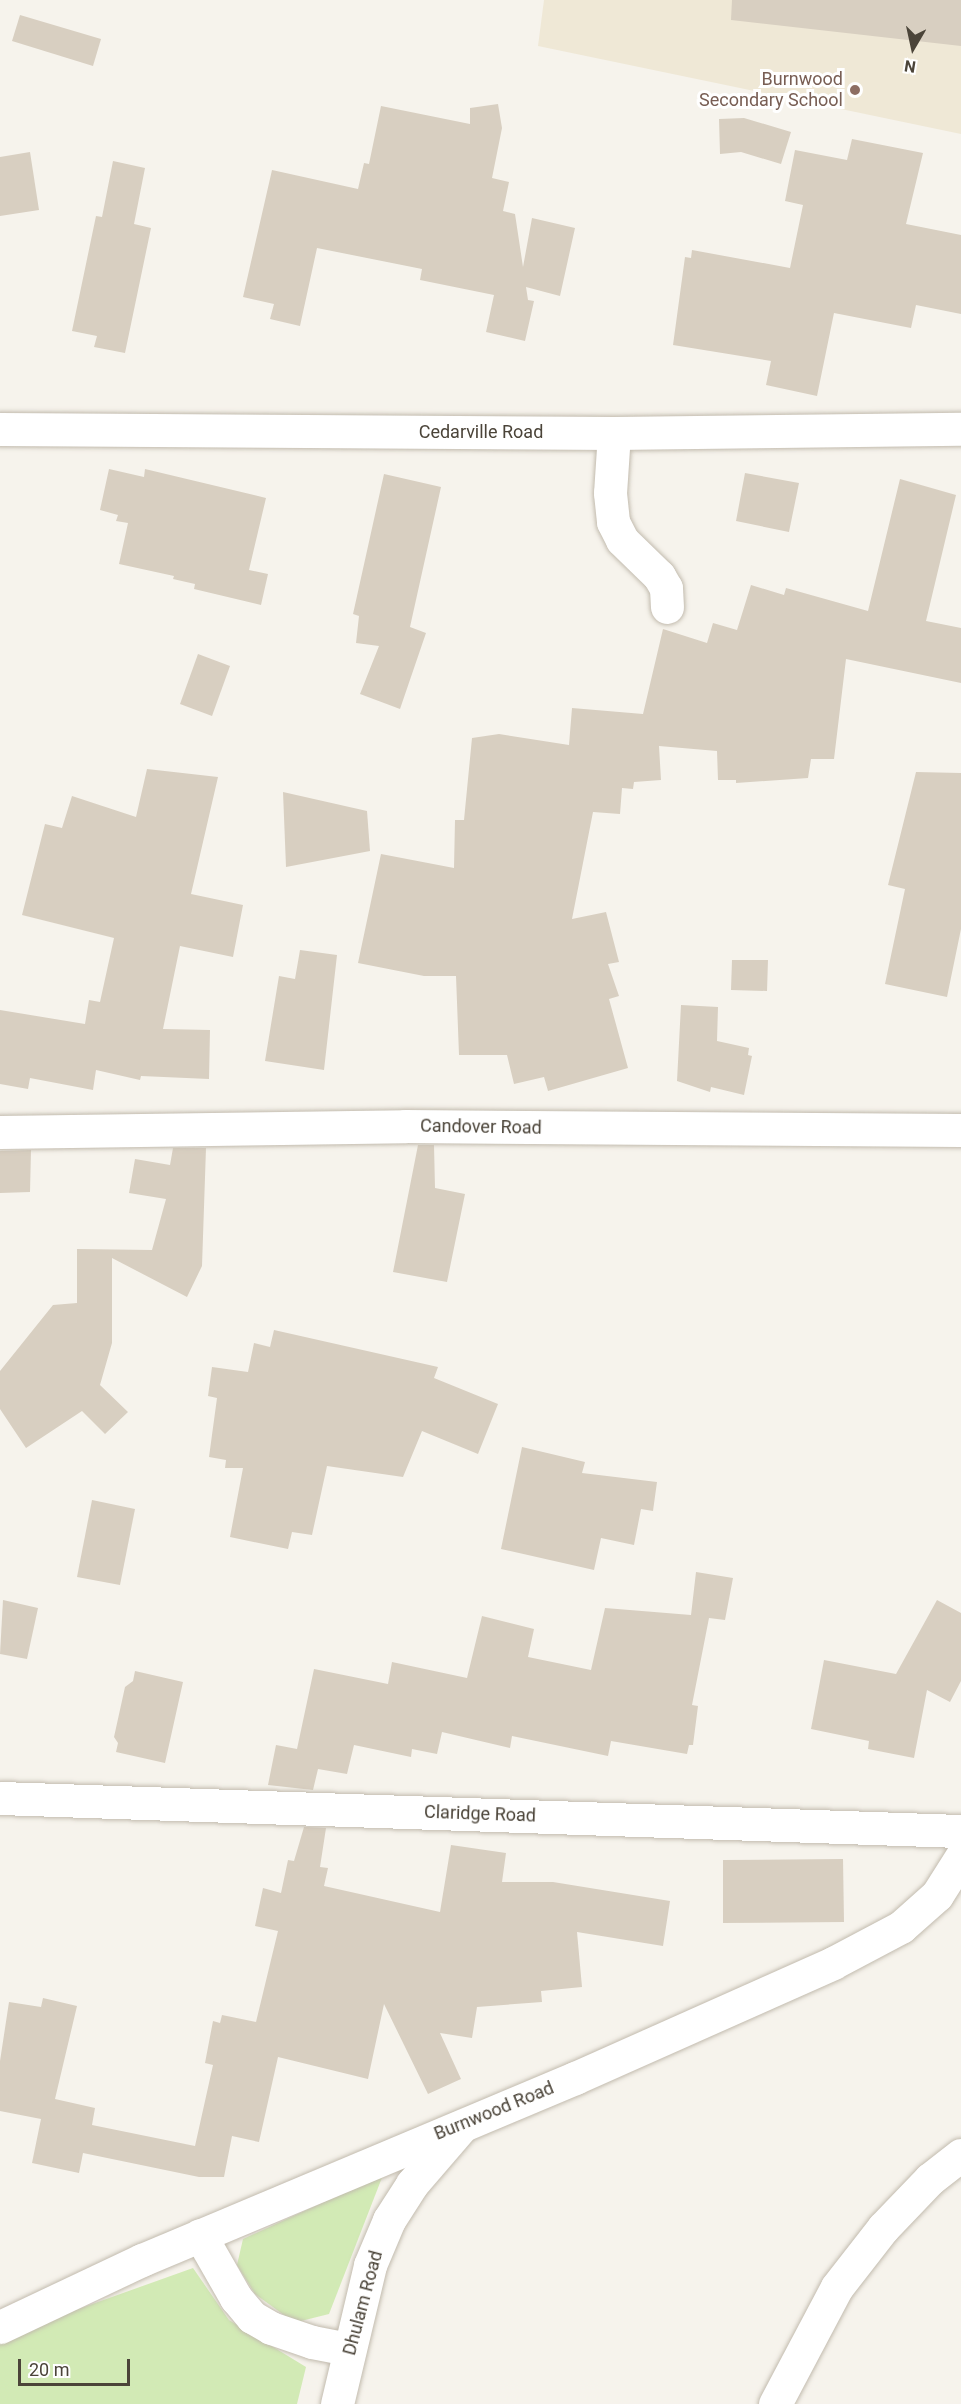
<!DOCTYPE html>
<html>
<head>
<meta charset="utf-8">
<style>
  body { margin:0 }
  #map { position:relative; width:961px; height:2404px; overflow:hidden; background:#f6f3ec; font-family:Roboto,sans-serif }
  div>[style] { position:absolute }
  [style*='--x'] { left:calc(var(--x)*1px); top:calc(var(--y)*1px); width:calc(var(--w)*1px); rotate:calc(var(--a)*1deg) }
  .education>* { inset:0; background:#efe8d6 }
  .green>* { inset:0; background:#d2eab5 }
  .building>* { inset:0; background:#d8cfc1 }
  .roads { filter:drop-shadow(0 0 2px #c2bbae) drop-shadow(0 0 2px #c2bbae) }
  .minor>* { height:33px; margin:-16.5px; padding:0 16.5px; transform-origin:16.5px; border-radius:16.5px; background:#fff }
  .dots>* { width:16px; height:16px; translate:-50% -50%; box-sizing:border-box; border:3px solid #fff; border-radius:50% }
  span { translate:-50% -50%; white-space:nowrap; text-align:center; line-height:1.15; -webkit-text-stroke:6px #fff; paint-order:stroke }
  .education-label { font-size:18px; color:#785e54 }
  .right { translate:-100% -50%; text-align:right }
  .street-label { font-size:18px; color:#4b4439 }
  .north { position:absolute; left:883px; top:18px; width:60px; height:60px; -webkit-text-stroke:4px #fff; paint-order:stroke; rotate:189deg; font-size:16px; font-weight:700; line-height:24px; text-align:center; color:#4b4439 }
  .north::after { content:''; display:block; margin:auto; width:21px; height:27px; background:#4b4439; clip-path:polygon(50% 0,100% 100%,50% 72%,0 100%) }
  .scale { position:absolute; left:18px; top:2359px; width:112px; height:27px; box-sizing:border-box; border:3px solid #4b4439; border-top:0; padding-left:8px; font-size:18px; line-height:21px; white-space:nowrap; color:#4b4439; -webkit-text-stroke:4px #fff; paint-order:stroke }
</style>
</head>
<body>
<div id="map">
  <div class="education">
    <div style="clip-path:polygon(544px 0,961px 0,961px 134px,538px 46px)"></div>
  </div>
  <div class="green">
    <div style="clip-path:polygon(383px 2175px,329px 2314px,301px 2321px,288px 2318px,255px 2294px,237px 2265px,243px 2239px)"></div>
    <div style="clip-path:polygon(193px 2268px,229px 2320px,306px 2367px,297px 2404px,0 2404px,0 2337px)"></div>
  </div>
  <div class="building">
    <div style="clip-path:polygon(732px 0,961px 0,961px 46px,731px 20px)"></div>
    <div style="clip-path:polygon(20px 15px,101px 39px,93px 66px,12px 41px)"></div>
    <div style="clip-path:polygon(498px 104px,502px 128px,492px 178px,509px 182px,503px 211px,515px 214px,523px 267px,532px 218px,575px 228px,560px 296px,526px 287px,528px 300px,534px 301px,525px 341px,486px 332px,494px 295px,420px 280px,422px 269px,317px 248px,300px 326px,270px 319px,274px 304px,243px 297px,272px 170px,358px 189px,364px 163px,369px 164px,381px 106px,470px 124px,470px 108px)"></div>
    <div style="clip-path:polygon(744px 118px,791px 132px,781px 164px,741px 152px,720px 154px,719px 119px)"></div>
    <div style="clip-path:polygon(852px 139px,923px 153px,906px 224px,961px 235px,961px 314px,916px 305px,911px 328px,834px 313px,817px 396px,766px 385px,771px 361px,673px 345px,685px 257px,691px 258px,692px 250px,790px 268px,803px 205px,785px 201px,795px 150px,847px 160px)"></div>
    <div style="clip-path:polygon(30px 152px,39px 210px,0 216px,0 157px)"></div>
    <div style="clip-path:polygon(113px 161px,145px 168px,134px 224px,151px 228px,125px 353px,94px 347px,97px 336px,72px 331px,96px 216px,102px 217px)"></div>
    <div style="clip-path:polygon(109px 469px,144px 477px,145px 469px,266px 498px,249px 570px,268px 574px,261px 605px,194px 589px,195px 584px,173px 579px,174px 576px,119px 564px,128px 523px,116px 521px,118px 515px,100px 510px)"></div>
    <div style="clip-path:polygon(745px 473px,799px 483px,789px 532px,736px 521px)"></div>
    <div style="clip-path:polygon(384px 474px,441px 487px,410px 627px,426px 633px,400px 709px,360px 694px,379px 646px,356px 643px,359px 616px,353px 614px)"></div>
    <div style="clip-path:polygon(900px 479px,956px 495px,926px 621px,961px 628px,961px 683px,846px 659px,834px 759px,811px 759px,808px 778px,736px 783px,736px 780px,718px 780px,717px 751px,659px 746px,661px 780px,634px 782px,633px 789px,622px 788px,620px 814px,593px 812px,572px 919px,606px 912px,619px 962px,608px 964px,619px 996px,609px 999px,628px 1068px,548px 1091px,544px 1077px,514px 1084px,507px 1055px,459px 1055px,456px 976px,424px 976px,358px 963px,381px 854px,454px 868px,455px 820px,464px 820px,472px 738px,499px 734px,569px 745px,572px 708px,643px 714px,663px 629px,707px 643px,713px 623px,737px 630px,751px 585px,784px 595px,786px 588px,868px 611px)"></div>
    <div style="clip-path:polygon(198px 654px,230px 666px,212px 716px,180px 704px)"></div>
    <div style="clip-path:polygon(147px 769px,218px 777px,191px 894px,243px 905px,233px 957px,180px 946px,163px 1029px,210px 1030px,209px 1079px,141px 1076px,140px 1080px,96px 1070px,93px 1090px,30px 1078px,28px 1089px,0 1084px,0 1010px,85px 1024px,89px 1000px,100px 1002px,114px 938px,22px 915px,45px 824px,62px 828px,72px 796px,136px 817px)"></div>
    <div style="clip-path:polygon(916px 772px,961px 773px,961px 929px,947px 997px,885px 984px,905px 889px,888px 885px)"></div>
    <div style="clip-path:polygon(283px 792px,367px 811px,370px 851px,286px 867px)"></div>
    <div style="clip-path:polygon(300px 950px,337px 955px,324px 1070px,265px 1061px,279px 976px,295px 979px)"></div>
    <div style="clip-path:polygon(732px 960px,768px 960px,767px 991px,731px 990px)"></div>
    <div style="clip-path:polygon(681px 1005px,718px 1007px,717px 1041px,749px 1048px,748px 1055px,752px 1056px,744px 1095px,711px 1087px,710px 1092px,677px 1081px)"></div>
    <div style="clip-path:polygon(418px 1145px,434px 1145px,435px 1188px,465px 1194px,447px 1282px,393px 1272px)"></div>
    <div style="clip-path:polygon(173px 1148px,206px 1148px,202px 1266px,187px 1297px,112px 1258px,112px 1343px,100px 1385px,128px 1412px,105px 1434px,82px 1411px,26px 1448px,0 1409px,0 1371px,53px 1305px,77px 1303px,77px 1249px,152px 1250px,166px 1199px,129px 1193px,135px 1159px,170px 1165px)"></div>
    <div style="clip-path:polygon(31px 1150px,30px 1192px,0 1193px,0 1151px)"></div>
    <div style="clip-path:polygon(274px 1330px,438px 1367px,434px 1378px,498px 1404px,478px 1454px,422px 1431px,403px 1477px,327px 1466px,312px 1535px,292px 1532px,288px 1549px,230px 1537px,243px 1468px,225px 1468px,226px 1460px,209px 1457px,217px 1398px,208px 1396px,212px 1367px,248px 1372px,254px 1343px,270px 1347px)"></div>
    <div style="clip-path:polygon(522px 1447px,585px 1462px,582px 1473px,657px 1482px,653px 1511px,641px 1509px,634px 1545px,601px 1538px,594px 1570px,501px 1549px)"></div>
    <div style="clip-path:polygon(92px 1500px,135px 1509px,120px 1585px,77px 1577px)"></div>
    <div style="clip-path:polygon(696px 1572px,733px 1578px,725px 1620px,709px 1618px,692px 1705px,698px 1706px,693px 1745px,689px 1745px,687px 1754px,611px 1741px,608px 1756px,512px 1736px,510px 1748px,442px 1732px,437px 1754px,412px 1749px,411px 1757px,354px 1745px,347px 1774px,318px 1769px,313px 1790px,268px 1785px,276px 1745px,297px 1749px,314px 1669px,388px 1684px,392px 1662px,467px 1678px,482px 1616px,534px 1629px,528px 1657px,591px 1670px,605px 1608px,691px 1615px)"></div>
    <div style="clip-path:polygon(3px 1600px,38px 1608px,27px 1659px,0 1654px)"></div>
    <div style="clip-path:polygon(937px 1600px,961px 1613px,961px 1681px,950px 1702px,927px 1690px,914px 1758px,868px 1749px,869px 1741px,811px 1729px,824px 1660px,896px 1674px)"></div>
    <div style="clip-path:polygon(135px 1671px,183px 1682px,165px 1763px,116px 1752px,118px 1743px,114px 1737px,125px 1687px,133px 1681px)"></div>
    <div style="clip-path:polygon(304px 1827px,326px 1828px,320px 1867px,328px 1868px,324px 1886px,440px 1912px,451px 1845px,506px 1853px,502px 1882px,553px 1882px,670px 1901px,663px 1946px,577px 1932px,582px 1987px,541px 1991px,542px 2002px,477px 2007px,472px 2038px,440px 2033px,461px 2079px,428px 2094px,384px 2004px,368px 2079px,278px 2057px,259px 2142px,232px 2136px,224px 2177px,199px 2177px,83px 2153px,79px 2173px,32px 2163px,41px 2119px,0 2111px,0 2061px,9px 2002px,41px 2007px,43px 1998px,77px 2006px,55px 2099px,95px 2108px,92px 2125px,195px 2146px,213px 2065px,205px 2063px,213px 2021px,220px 2023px,222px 2015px,256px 2022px,278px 1931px,255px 1926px,263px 1888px,281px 1893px,288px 1860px,294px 1861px)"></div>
    <div style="clip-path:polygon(843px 1859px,844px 1922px,723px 1923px,723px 1860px)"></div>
  </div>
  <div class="roads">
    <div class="minor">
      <div style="--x:0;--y:429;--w:614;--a:0.37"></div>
      <div style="--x:614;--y:433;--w:347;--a:-0.7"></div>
      <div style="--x:614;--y:433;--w:60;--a:93.8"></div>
      <div style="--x:610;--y:493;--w:29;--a:84"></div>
      <div style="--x:613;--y:522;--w:20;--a:63"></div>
      <div style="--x:622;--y:540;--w:52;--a:44.2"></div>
      <div style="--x:659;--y:576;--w:14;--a:60"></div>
      <div style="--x:666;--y:588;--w:19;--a:87"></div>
      <div style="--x:0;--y:1132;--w:405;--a:-0.8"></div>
      <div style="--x:405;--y:1126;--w:556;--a:0.41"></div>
      <div style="--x:0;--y:1798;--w:962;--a:1.97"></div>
      <div style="--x:200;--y:2235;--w:73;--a:60.3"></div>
      <div style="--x:236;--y:2298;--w:25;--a:50"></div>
      <div style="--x:252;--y:2317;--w:22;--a:30"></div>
      <div style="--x:271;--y:2328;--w:43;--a:18.9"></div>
      <div style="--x:312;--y:2342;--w:38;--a:11"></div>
      <div style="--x:0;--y:2327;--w:157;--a:-25.3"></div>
      <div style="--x:142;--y:2260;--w:470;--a:-22.8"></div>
      <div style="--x:575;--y:2078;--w:282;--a:-24"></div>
      <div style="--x:833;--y:1963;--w:77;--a:-27.9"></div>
      <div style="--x:901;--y:1927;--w:48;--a:-41.6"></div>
      <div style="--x:937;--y:1895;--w:45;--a:-57.7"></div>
      <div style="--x:337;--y:2404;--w:143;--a:-76.6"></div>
      <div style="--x:370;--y:2265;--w:49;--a:-67.1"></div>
      <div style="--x:389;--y:2220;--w:43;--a:-57.4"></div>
      <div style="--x:412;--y:2184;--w:75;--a:-49.3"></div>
      <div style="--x:775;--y:2404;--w:132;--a:-62.1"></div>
      <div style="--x:837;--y:2287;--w:75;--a:-52.1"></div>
      <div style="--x:883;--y:2228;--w:68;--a:-46.2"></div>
      <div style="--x:930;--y:2179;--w:39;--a:-38"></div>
    </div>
  </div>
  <div class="dots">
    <div style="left:855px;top:90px;background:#8d6e63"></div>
  </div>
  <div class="education-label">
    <span class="right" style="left:843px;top:90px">Burnwood<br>Secondary School</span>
  </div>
  <div class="street-label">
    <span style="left:481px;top:432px">Cedarville Road</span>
    <span style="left:481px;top:1127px;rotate:1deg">Candover Road</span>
    <span style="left:480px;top:1814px;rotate:2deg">Claridge Road</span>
    <span style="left:494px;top:2111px;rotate:-22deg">Burnwood Road</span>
    <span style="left:363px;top:2303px;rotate:-75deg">Dhulam Road</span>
  </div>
  <div class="north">N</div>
  <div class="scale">20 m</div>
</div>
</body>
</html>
